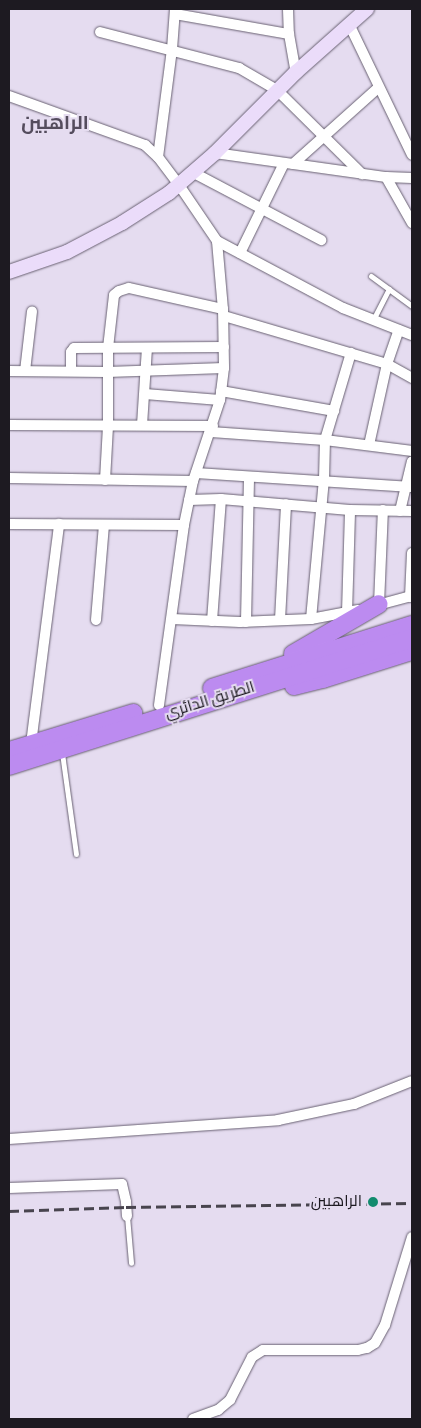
<!DOCTYPE html>
<html>
<head>
<meta charset="utf-8">
<style>
  body { margin:0 }
  #map { position:relative; width:421px; height:1428px; overflow:hidden; background:#e5dcf0; font-family:"Sofia Sans Condensed",Cairo,sans-serif }
  div>[style] { position:absolute }
  [style*='--x'] { left:calc(var(--x)*1px); top:calc(var(--y)*1px); width:calc(var(--w)*1px); rotate:calc(var(--a)*1deg) }
  .roads { filter:drop-shadow(0 0 1px #696172) drop-shadow(0 0 1px #696172) }
  .lane>* { height:5px; margin:-2.5px; padding:0 2.5px; transform-origin:2.5px; border-radius:2.5px; background:#fff }
  .street>* { height:10px; margin:-5px; padding:0 5px; transform-origin:5px; border-radius:5px; background:#fff }
  .secondary>* { height:14px; margin:-7px; padding:0 7px; transform-origin:7px; border-radius:7px; background:#ebdcfa }
  .highway>* { height:18px; margin:-9px; padding:0 9px; transform-origin:9px; border-radius:9px; background:#bc8bf0 }
  .rail>* { height:3px; margin-top:-1.5px; transform-origin:0; background:repeating-linear-gradient(90deg,#48444e 0 10px,transparent 0 15px) }
  .dots>* { width:14px; height:14px; translate:-50% -50%; box-sizing:border-box; border:2px solid #e5dcf0; border-radius:50% }
  span { translate:-50% -50%; white-space:nowrap; text-align:center; line-height:1.15; -webkit-text-stroke:4px #e5dcf0; paint-order:stroke }
  .street-label { font-size:16px; color:#1d1a21 }
  .poi-label { font-size:16px; color:#1d1a21 }
  .right { translate:-100% -50%; text-align:right }
  .quarter-label { font-size:19px; color:#544c5d; font-weight:700 }
  .frame { position:absolute; inset:0; border:10px solid #1d1a21; pointer-events:none }
</style>
</head>
<body>
<div id="map">
  <div class="roads">
    <div class="lane">
      <div style="--x:371;--y:276;--w:51;--a:36.2"></div>
      <div style="--x:373;--y:320;--w:35;--a:-63"></div>
      <div style="--x:62;--y:753;--w:102;--a:82.1"></div>
      <div style="--x:127;--y:1216;--w:47;--a:85.1"></div>
    </div>
    <div class="street">
      <div style="--x:288;--y:9;--w:25;--a:88"></div>
      <div style="--x:289;--y:34;--w:39;--a:80"></div>
      <div style="--x:175;--y:14;--w:116;--a:10"></div>
      <div style="--x:349;--y:24;--w:145;--a:64.3"></div>
      <div style="--x:100;--y:32;--w:144;--a:14.5"></div>
      <div style="--x:239;--y:68;--w:44;--a:30.1"></div>
      <div style="--x:277;--y:90;--w:120;--a:44.7"></div>
      <div style="--x:9;--y:96;--w:145;--a:19.8"></div>
      <div style="--x:145;--y:145;--w:18;--a:43"></div>
      <div style="--x:158;--y:157;--w:35;--a:53"></div>
      <div style="--x:179;--y:185;--w:68;--a:55.8"></div>
      <div style="--x:217;--y:241;--w:68;--a:85"></div>
      <div style="--x:223;--y:309;--w:59;--a:89"></div>
      <div style="--x:224;--y:368;--w:32;--a:97"></div>
      <div style="--x:220;--y:400;--w:85;--a:108.4"></div>
      <div style="--x:193;--y:481;--w:45;--a:101.6"></div>
      <div style="--x:184;--y:525;--w:182;--a:97.9"></div>
      <div style="--x:215;--y:153;--w:173;--a:8"></div>
      <div style="--x:386;--y:177;--w:26;--a:2"></div>
      <div style="--x:158;--y:157;--w:109;--a:-82.6"></div>
      <div style="--x:172;--y:49;--w:40;--a:-85.7"></div>
      <div style="--x:293;--y:164;--w:115;--a:-41.8"></div>
      <div style="--x:194;--y:173;--w:144;--a:27.8"></div>
      <div style="--x:386;--y:177;--w:53;--a:60.5"></div>
      <div style="--x:217;--y:241;--w:143;--a:28"></div>
      <div style="--x:343;--y:308;--w:74;--a:21.4"></div>
      <div style="--x:240;--y:253;--w:100;--a:-63.9"></div>
      <div style="--x:224;--y:316;--w:170;--a:16.4"></div>
      <div style="--x:387;--y:364;--w:29;--a:29"></div>
      <div style="--x:9;--y:371;--w:98;--a:0.6"></div>
      <div style="--x:107;--y:372;--w:117;--a:-2"></div>
      <div style="--x:25;--y:371;--w:60;--a:-83.3"></div>
      <div style="--x:71;--y:371;--w:19;--a:-90"></div>
      <div style="--x:71;--y:352;--w:5;--a:-53"></div>
      <div style="--x:74;--y:348;--w:150;--a:-0.4"></div>
      <div style="--x:221;--y:391;--w:115;--a:10"></div>
      <div style="--x:145;--y:394;--w:75;--a:4.6"></div>
      <div style="--x:9;--y:425;--w:204;--a:0.3"></div>
      <div style="--x:142;--y:425;--w:77;--a:-86.3"></div>
      <div style="--x:211;--y:432;--w:114;--a:4"></div>
      <div style="--x:325;--y:440;--w:88;--a:7.2"></div>
      <div style="--x:369;--y:445;--w:83;--a:-77.5"></div>
      <div style="--x:387;--y:364;--w:36;--a:-71"></div>
      <div style="--x:196;--y:473;--w:216;--a:3.7"></div>
      <div style="--x:9;--y:478;--w:184;--a:0.9"></div>
      <div style="--x:105;--y:480;--w:54;--a:-86.8"></div>
      <div style="--x:108;--y:426;--w:78;--a:-90"></div>
      <div style="--x:108;--y:348;--w:53;--a:-83.5"></div>
      <div style="--x:114;--y:295;--w:6;--a:-39"></div>
      <div style="--x:119;--y:291;--w:10;--a:-17"></div>
      <div style="--x:129;--y:288;--w:96;--a:12.6"></div>
      <div style="--x:189;--y:500;--w:32;--a:-2"></div>
      <div style="--x:221;--y:499;--w:129;--a:4.9"></div>
      <div style="--x:350;--y:510;--w:62;--a:0.9"></div>
      <div style="--x:400;--y:511;--w:51;--a:-76.5"></div>
      <div style="--x:9;--y:524;--w:175;--a:0.3"></div>
      <div style="--x:410;--y:597;--w:44;--a:-87.4"></div>
      <div style="--x:379;--y:604;--w:94;--a:-87.6"></div>
      <div style="--x:374;--y:606;--w:39;--a:-15"></div>
      <div style="--x:347;--y:613;--w:103;--a:-88.3"></div>
      <div style="--x:172;--y:619;--w:68;--a:2.5"></div>
      <div style="--x:240;--y:622;--w:71;--a:-2.4"></div>
      <div style="--x:311;--y:619;--w:48;--a:-10.8"></div>
      <div style="--x:311;--y:619;--w:140;--a:-84.7"></div>
      <div style="--x:324;--y:480;--w:40;--a:-88.6"></div>
      <div style="--x:325;--y:440;--w:91;--a:-73.4"></div>
      <div style="--x:96;--y:620;--w:95;--a:-85.2"></div>
      <div style="--x:280;--y:620;--w:116;--a:-87"></div>
      <div style="--x:212;--y:621;--w:122;--a:-85.8"></div>
      <div style="--x:246;--y:622;--w:145;--a:-88.8"></div>
      <div style="--x:31;--y:744;--w:222;--a:-82.7"></div>
      <div style="--x:9;--y:1139;--w:270;--a:-4"></div>
      <div style="--x:278;--y:1120;--w:78;--a:-11.9"></div>
      <div style="--x:354;--y:1104;--w:62;--a:-21.6"></div>
      <div style="--x:9;--y:1188;--w:113;--a:-2"></div>
      <div style="--x:122;--y:1184;--w:18;--a:77"></div>
      <div style="--x:126;--y:1202;--w:14;--a:86"></div>
      <div style="--x:193;--y:1419;--w:27;--a:-20"></div>
      <div style="--x:218;--y:1410;--w:16;--a:-40"></div>
      <div style="--x:230;--y:1400;--w:48;--a:-62.9"></div>
      <div style="--x:252;--y:1357;--w:13;--a:-32"></div>
      <div style="--x:263;--y:1350;--w:95;--a:0"></div>
      <div style="--x:358;--y:1350;--w:9;--a:-13"></div>
      <div style="--x:367;--y:1348;--w:9;--a:-32"></div>
      <div style="--x:375;--y:1343;--w:21;--a:-61"></div>
      <div style="--x:385;--y:1325;--w:92;--a:-72.9"></div>
    </div>
    <div class="secondary">
      <div style="--x:9;--y:272;--w:61;--a:-19"></div>
      <div style="--x:67;--y:252;--w:62;--a:-27.8"></div>
      <div style="--x:122;--y:223;--w:56;--a:-32.6"></div>
      <div style="--x:169;--y:193;--w:61;--a:-41"></div>
      <div style="--x:215;--y:153;--w:115;--a:-45"></div>
      <div style="--x:296;--y:72;--w:95;--a:-41.6"></div>
    </div>
    <div class="highway">
      <div style="--x:293;--y:654;--w:99;--a:-30.2"></div>
      <div style="--x:294;--y:686;--w:30;--a:-14"></div>
      <div style="--x:323;--y:679;--w:93;--a:-17.5"></div>
      <div style="--x:212;--y:688;--w:210;--a:-17.5"></div>
      <div style="--x:9;--y:751;--w:130;--a:-17"></div>
      <div style="--x:9;--y:766;--w:423;--a:-17.6"></div>
    </div>
  </div>
  <div class="rail">
    <div style="--x:9;--y:1211;--w:117;--a:-2"></div>
    <div style="--x:126;--y:1207;--w:286;--a:-0.8"></div>
  </div>
  <div class="dots">
    <div style="left:373px;top:1202px;background:#128b6e"></div>
  </div>
  <div class="street-label">
    <span style="left:210px;top:701px;rotate:-17deg">الطريق الدائري</span>
  </div>
  <div class="poi-label">
    <span class="right" style="left:362px;top:1202px">الراهبين</span>
  </div>
  <div class="quarter-label">
    <span style="left:55px;top:124px">الراهبين</span>
  </div>
  <div class="frame"></div>
</div>
</body>
</html>
